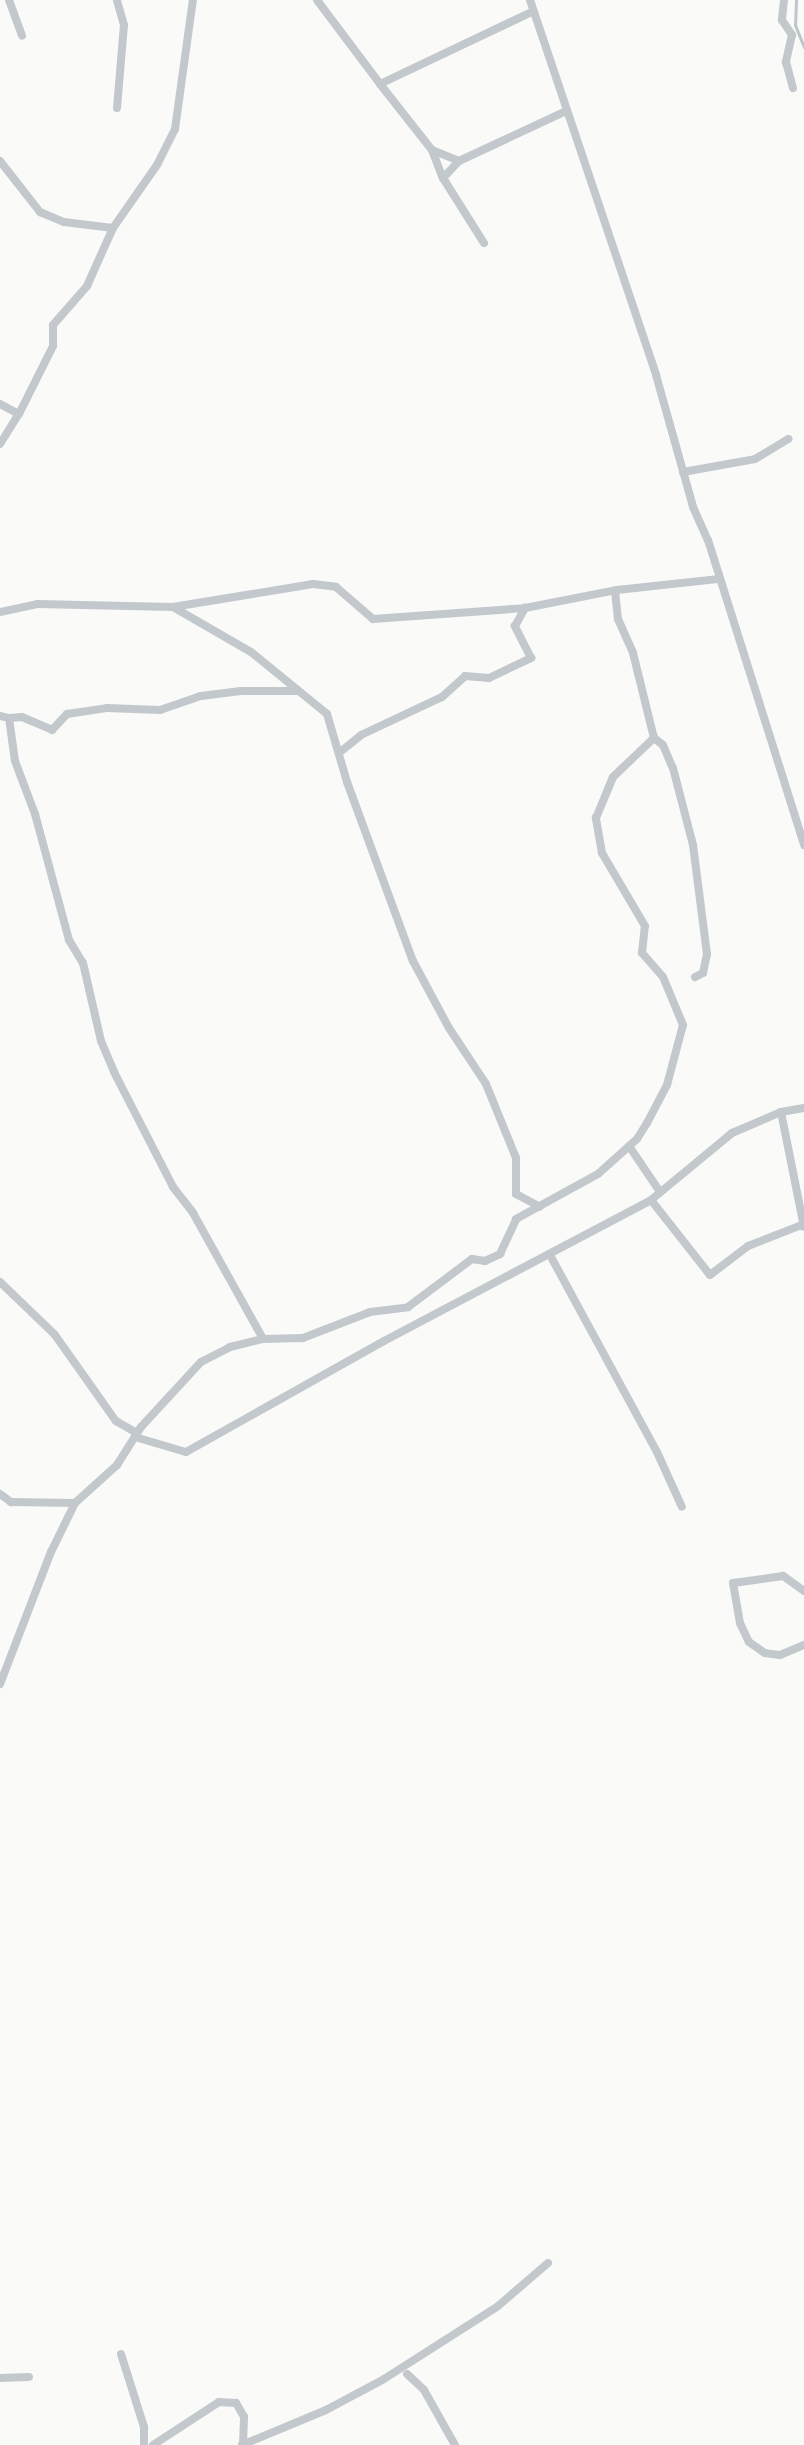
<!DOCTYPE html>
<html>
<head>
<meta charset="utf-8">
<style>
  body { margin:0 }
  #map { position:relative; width:804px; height:2445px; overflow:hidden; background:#fafaf8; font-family:"IBM Plex Sans",sans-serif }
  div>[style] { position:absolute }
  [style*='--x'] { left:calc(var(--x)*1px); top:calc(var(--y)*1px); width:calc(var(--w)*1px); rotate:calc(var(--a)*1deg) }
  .stream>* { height:3px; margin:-1.5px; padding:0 1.5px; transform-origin:1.5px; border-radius:1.5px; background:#bbc7cb }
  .street>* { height:8px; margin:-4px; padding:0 4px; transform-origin:4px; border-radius:4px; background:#c3c8cc }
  span { translate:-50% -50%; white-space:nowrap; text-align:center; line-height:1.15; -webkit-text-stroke:6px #fff; paint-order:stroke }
</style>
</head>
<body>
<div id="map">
  <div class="stream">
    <div style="--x:796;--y:0;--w:25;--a:92"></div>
    <div style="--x:795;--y:25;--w:24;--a:68"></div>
  </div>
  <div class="street">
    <div style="--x:9;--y:0;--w:38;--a:70"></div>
    <div style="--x:317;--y:0;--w:105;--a:53.1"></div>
    <div style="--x:380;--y:84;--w:170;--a:-25.4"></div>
    <div style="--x:530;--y:0;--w:396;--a:71.4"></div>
    <div style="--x:656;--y:375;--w:137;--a:74.3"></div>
    <div style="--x:693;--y:507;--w:36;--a:66"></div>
    <div style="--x:708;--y:540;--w:320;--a:72.5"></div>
    <div style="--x:784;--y:0;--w:20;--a:96"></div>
    <div style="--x:782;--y:20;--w:18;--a:56"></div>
    <div style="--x:792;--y:35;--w:28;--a:103"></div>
    <div style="--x:786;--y:62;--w:27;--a:75"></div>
    <div style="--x:380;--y:84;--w:84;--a:51.8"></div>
    <div style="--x:432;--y:150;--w:29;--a:22"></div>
    <div style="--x:459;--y:161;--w:118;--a:-25"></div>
    <div style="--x:117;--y:108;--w:83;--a:-85.2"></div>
    <div style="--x:124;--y:25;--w:26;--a:-106"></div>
    <div style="--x:432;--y:150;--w:30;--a:69"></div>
    <div style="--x:443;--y:178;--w:77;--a:57.8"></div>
    <div style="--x:0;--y:161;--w:65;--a:51.9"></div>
    <div style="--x:40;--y:212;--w:26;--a:23"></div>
    <div style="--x:64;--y:222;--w:49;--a:7"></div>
    <div style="--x:443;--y:178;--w:23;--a:-47"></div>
    <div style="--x:0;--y:404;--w:21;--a:28"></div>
    <div style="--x:0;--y:444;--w:36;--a:-58"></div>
    <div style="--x:19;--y:414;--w:76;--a:-63.4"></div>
    <div style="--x:53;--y:346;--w:21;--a:-90"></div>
    <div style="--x:53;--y:325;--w:52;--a:-48.9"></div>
    <div style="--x:87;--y:286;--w:64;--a:-65.9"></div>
    <div style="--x:113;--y:228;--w:77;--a:-55.1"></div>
    <div style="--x:157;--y:165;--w:40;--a:-63.4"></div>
    <div style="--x:175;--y:129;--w:130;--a:-82.1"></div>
    <div style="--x:683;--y:472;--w:73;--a:-10.2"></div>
    <div style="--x:755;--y:459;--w:39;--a:-31"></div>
    <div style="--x:615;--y:591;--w:28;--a:84"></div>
    <div style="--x:618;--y:619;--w:37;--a:66"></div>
    <div style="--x:633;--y:653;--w:88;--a:76.1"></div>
    <div style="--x:654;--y:738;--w:11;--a:38"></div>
    <div style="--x:663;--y:745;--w:25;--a:67"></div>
    <div style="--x:673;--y:768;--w:80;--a:75.4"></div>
    <div style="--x:693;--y:845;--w:110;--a:82.7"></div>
    <div style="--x:707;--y:954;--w:19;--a:102"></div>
    <div style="--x:703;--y:973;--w:9;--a:153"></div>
    <div style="--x:173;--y:607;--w:142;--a:-9.3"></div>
    <div style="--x:313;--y:584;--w:23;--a:7"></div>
    <div style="--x:336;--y:587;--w:49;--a:40.9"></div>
    <div style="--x:373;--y:619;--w:152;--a:-4.1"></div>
    <div style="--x:0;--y:612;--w:38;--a:-12"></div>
    <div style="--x:37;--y:604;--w:136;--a:1.3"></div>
    <div style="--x:173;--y:607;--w:90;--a:30"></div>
    <div style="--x:251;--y:652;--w:98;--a:39.2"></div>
    <div style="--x:327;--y:714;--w:71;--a:73.6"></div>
    <div style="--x:347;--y:782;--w:191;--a:69.8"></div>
    <div style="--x:413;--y:961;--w:76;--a:61.8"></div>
    <div style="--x:449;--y:1028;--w:67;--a:56.5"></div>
    <div style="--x:486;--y:1084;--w:80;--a:67.9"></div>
    <div style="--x:516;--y:1158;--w:36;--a:90"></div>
    <div style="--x:516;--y:1194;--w:27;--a:28"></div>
    <div style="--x:0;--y:716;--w:9;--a:13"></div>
    <div style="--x:9;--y:718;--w:43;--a:82.1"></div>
    <div style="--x:15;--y:761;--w:57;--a:69.3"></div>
    <div style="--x:35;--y:814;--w:131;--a:74.9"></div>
    <div style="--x:69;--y:940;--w:27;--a:59"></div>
    <div style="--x:83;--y:963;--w:80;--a:77"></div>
    <div style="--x:101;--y:1041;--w:34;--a:67"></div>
    <div style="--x:114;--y:1072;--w:129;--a:62.8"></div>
    <div style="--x:173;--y:1187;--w:33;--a:52"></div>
    <div style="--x:193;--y:1213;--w:144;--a:60.9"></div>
    <div style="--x:9;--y:718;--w:13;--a:-4"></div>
    <div style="--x:22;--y:717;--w:33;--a:23"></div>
    <div style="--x:52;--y:730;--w:22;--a:-47"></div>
    <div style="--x:67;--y:714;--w:40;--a:-8.5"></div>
    <div style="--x:107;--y:708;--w:53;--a:2.2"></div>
    <div style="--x:160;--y:710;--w:43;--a:-18.9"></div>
    <div style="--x:201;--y:696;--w:40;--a:-7.1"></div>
    <div style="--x:241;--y:691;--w:56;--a:0"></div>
    <div style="--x:339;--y:753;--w:28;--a:-39"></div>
    <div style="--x:361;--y:735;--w:89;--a:-25.1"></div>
    <div style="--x:442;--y:697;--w:31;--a:-42"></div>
    <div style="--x:465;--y:676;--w:24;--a:5"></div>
    <div style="--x:489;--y:678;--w:47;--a:-25.5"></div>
    <div style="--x:531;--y:658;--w:36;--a:-117"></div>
    <div style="--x:515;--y:626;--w:21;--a:-61"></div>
    <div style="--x:525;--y:608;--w:94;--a:-11.1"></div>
    <div style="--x:617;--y:590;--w:103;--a:-6.2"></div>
    <div style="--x:781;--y:1112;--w:117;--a:78.7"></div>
    <div style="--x:629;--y:1146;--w:55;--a:56"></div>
    <div style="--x:651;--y:1200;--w:95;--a:51.8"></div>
    <div style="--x:710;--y:1275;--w:48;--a:-37.3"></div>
    <div style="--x:748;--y:1246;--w:60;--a:-21.4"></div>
    <div style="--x:550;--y:1255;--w:224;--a:61.5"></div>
    <div style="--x:657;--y:1452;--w:60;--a:65.6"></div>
    <div style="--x:0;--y:1282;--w:76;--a:43.9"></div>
    <div style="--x:55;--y:1335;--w:105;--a:54.7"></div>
    <div style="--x:116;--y:1421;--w:24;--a:30"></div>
    <div style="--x:135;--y:1437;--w:53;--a:16.4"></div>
    <div style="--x:186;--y:1452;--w:227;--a:-29.3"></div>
    <div style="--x:384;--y:1341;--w:302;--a:-27.8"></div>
    <div style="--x:651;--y:1200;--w:105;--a:-39.6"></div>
    <div style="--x:732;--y:1133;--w:53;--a:-23.2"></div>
    <div style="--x:781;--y:1112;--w:23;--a:-10"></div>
    <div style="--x:0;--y:1494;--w:14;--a:36"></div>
    <div style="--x:11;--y:1502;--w:64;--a:0.9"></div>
    <div style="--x:804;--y:1591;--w:26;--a:-144"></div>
    <div style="--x:783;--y:1576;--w:50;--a:172"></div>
    <div style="--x:733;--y:1583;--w:41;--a:80.1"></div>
    <div style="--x:740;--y:1623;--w:21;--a:65"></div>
    <div style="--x:749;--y:1642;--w:19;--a:35"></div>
    <div style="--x:765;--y:1653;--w:15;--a:8"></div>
    <div style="--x:780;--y:1655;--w:26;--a:-23"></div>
    <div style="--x:0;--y:1684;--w:142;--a:-68.9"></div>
    <div style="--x:51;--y:1552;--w:55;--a:-63.9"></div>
    <div style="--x:75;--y:1503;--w:57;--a:-42.1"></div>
    <div style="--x:117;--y:1465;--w:45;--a:-57.7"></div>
    <div style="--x:141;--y:1427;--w:88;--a:-47.3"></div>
    <div style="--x:201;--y:1362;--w:33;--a:-27"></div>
    <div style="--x:230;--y:1347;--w:34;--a:-14"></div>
    <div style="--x:263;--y:1339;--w:40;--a:-1.4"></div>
    <div style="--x:303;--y:1338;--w:72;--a:-21.2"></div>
    <div style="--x:370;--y:1312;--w:38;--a:-7"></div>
    <div style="--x:408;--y:1307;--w:80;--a:-36.9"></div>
    <div style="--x:472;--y:1259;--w:13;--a:9"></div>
    <div style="--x:485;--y:1261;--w:17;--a:-25"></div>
    <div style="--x:500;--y:1254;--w:38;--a:-65"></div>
    <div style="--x:516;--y:1219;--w:94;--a:-28.8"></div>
    <div style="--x:598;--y:1174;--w:52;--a:-41.9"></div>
    <div style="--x:637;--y:1139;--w:19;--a:-58"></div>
    <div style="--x:647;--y:1123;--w:43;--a:-62.2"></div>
    <div style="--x:667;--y:1085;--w:62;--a:-75.1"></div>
    <div style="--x:683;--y:1025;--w:52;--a:-112.6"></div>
    <div style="--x:663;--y:977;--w:32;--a:-131"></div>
    <div style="--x:642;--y:953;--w:27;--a:-84"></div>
    <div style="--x:645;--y:926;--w:85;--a:-120.5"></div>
    <div style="--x:602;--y:853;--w:36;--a:-100"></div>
    <div style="--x:596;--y:818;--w:44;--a:-67.5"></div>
    <div style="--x:613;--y:777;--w:57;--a:-43.6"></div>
    <div style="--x:121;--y:2354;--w:77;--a:72.5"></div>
    <div style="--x:144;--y:2427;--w:18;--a:90"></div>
    <div style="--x:407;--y:2374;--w:23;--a:43"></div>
    <div style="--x:424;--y:2390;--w:63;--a:60.6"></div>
    <div style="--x:0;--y:2378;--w:29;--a:-2"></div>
    <div style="--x:153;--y:2445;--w:79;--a:-33.1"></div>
    <div style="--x:219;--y:2402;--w:17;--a:3"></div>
    <div style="--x:236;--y:2403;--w:16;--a:60"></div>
    <div style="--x:244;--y:2417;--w:28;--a:92"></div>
    <div style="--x:242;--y:2445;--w:91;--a:-22.6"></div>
    <div style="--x:326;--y:2410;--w:66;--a:-28.1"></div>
    <div style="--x:384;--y:2379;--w:135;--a:-32.6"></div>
    <div style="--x:498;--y:2306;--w:66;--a:-40.7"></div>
  </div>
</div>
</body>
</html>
